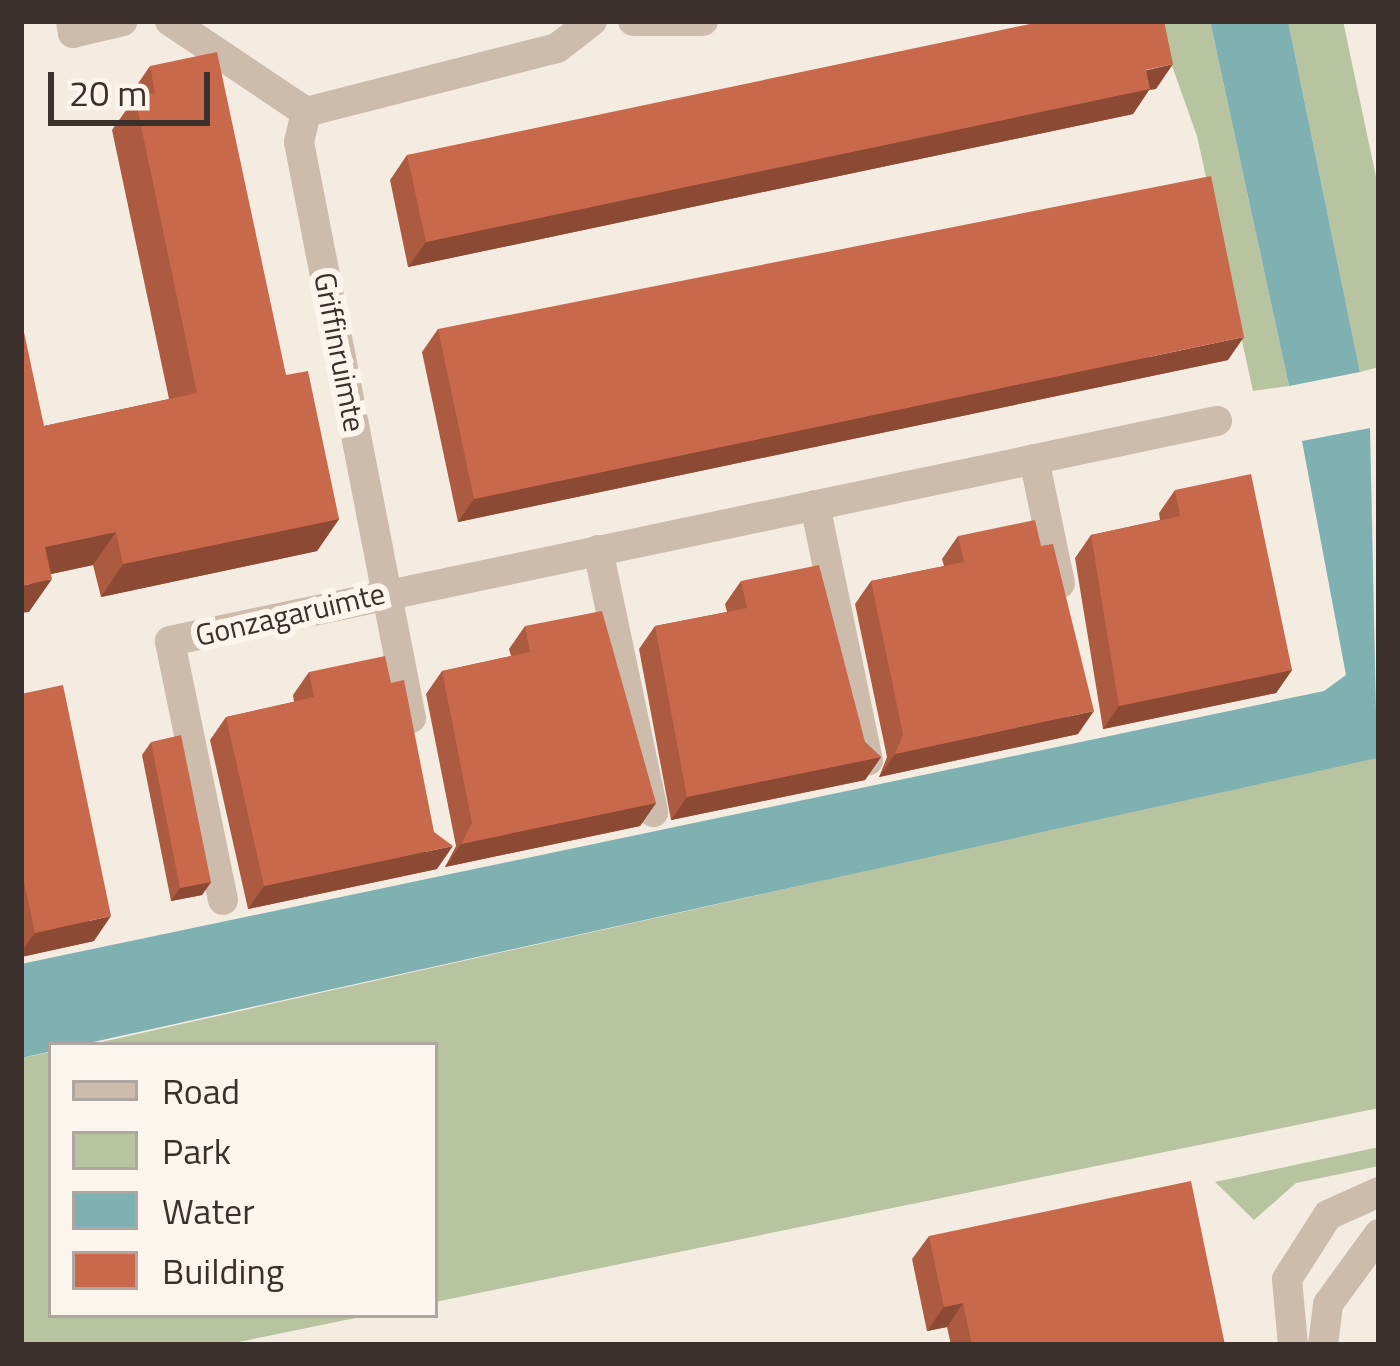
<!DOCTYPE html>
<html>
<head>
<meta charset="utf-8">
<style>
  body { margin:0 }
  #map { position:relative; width:1400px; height:1366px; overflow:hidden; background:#f4ebe1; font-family:"Titillium Web",sans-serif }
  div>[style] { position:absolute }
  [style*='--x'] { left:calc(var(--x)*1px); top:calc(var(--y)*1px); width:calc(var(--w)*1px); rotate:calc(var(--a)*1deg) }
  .green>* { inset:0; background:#b8c4a0 }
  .water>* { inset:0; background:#7fb0b2 }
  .minor>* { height:30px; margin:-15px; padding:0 15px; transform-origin:15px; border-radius:15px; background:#cdbbac }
  .wall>* { inset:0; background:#ac5a40 }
  .shaded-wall>* { inset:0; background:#8c4a34 }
  .building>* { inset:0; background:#c8694b }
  span { translate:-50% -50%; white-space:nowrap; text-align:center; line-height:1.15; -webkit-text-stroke:12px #fbf5ee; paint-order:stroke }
  .street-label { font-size:30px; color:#3b302b }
  .frame { position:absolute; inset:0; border:24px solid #3b302b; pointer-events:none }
  .legend { position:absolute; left:48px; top:1042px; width:390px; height:276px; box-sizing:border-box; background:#fbf5ee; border:3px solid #aea6a0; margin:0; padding:15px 21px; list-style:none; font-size:36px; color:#3b302b }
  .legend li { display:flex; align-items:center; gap:24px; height:60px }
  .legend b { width:60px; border:3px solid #aea6a0 }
  .scale { position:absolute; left:48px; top:72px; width:162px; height:54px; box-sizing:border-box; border:6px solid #3b302b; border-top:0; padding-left:15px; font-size:36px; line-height:42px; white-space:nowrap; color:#3b302b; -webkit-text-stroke:9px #fbf5ee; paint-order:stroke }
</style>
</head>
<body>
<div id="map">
  <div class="green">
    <div style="clip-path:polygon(1156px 21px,1210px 21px,1289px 386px,1253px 391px,1197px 136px)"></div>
    <div style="clip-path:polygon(1288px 21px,1343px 21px,1379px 191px,1379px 367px,1360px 372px)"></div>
    <div style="clip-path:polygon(1379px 756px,1379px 1108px,435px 1302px,435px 1045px,88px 1045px)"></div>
    <div style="clip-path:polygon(51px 1052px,51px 1315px,370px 1315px,224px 1345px,21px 1345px,21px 1058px)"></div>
    <div style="clip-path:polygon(1379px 1147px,1379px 1166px,1296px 1183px,1254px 1220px,1215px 1182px)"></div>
  </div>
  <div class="water">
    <div style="clip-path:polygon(1210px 21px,1288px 21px,1360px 372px,1289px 386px)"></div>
    <div style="clip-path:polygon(1370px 428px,1377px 758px,21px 1058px,21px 964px,1324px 691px,1346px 675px,1302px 441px)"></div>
  </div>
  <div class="minor">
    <div style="--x:71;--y:21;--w:12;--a:81"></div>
    <div style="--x:73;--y:33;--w:51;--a:-13.5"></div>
    <div style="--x:170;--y:21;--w:164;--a:33.8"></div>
    <div style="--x:633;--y:21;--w:70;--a:0"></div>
    <div style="--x:306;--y:112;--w:31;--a:103"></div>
    <div style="--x:299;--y:142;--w:587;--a:79"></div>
    <div style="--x:306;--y:112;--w:259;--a:-14.3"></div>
    <div style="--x:557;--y:48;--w:44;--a:-37.6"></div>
    <div style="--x:1034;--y:459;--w:127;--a:78.2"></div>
    <div style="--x:815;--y:505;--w:261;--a:78.3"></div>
    <div style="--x:598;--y:550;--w:268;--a:78.1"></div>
    <div style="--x:223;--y:900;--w:264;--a:-101.6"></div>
    <div style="--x:170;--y:641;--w:1070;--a:-11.87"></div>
    <div style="--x:1293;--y:1345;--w:66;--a:-95.2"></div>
    <div style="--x:1287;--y:1279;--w:76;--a:-57.4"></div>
    <div style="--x:1328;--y:1215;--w:56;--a:-24.3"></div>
    <div style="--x:1323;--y:1345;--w:41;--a:-83"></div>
    <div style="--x:1328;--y:1304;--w:87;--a:-53.9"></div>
  </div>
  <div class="wall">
    <div style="clip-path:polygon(150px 66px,286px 375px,339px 519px,317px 551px,101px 597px,93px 565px,51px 574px,29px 612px,44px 426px,169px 399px,112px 130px,129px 106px,128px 98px)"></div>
    <div style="clip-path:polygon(1156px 89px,1149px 90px,1133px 114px,408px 267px,390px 180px,407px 155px)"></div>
    <div style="clip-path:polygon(438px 329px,1228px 360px,458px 522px,422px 352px)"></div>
    <div style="clip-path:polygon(1175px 490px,1292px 670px,1276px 693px,1103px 729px,1075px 558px,1091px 535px,1160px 520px,1159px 513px)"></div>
    <div style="clip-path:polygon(958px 536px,1078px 734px,879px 777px,887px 757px,855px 604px,871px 581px,944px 566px,942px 559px)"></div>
    <div style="clip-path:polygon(741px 581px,865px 742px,881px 757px,865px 780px,671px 820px,639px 649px,655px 626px,727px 612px,725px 604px)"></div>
    <div style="clip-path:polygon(525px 626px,656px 803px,640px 826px,445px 867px,456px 846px,426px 694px,442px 671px,511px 656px,509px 649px)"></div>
    <div style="clip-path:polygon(309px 672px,437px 869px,248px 909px,210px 740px,226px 717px,294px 702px,293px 695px)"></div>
    <div style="clip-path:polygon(21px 694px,94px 941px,21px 957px)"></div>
    <div style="clip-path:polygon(151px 742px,211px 882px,202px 895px,171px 901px,142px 755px)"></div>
    <div style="clip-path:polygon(929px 1236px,1225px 1345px,951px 1345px,947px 1327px,927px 1331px,912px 1259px)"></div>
  </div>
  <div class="shaded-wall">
    <div style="clip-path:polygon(1173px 64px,1156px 89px,1149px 90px,1133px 114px,408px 267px,426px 242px)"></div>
    <div style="clip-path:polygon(1244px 337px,1228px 360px,458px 522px,474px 499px)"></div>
    <div style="clip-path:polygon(339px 519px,317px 551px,101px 597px,123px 564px)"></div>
    <div style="clip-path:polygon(116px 532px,93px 565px,23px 580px,45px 547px)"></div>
    <div style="clip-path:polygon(52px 579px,29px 612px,21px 613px,21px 586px)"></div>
    <div style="clip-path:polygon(1292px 670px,1276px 693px,1103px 729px,1119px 706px)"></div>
    <div style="clip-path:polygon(1094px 711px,1078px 734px,879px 777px,895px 754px)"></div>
    <div style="clip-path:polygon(881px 757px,865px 780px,671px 820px,687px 797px)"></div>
    <div style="clip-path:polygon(656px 803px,640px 826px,445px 867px,461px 844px)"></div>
    <div style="clip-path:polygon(453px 846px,437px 869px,248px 909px,264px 886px)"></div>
    <div style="clip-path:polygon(211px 882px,202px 895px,171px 901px,180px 888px)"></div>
    <div style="clip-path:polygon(111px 916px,94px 941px,21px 957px,21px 952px,35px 933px)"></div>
    <div style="clip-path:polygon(963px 1303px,947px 1327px,927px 1331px,944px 1307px)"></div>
  </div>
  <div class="building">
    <div style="clip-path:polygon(1044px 21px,1164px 21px,1173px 64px,1146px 70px,1150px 89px,426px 242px,407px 155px)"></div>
    <div style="clip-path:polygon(217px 52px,286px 375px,308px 371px,339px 519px,123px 564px,116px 532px,45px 547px,52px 579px,21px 586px,21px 318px,44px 426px,197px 393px,135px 97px,155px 93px,150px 66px)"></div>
    <div style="clip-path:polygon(1211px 176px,1244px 337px,474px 499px,438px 329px)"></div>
    <div style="clip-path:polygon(1251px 474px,1292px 670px,1119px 706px,1091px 535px,1180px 516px,1175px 490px)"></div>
    <div style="clip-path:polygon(1035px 520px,1041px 546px,1053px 544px,1094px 711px,895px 754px,903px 734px,871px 581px,964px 562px,958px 536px)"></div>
    <div style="clip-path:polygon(819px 565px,865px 742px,881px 757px,687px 797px,655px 626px,747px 608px,741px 581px)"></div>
    <div style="clip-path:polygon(602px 611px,656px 803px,461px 844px,472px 823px,442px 671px,530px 652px,525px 626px)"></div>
    <div style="clip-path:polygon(385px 656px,391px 683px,404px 680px,434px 832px,453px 846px,264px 886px,226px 717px,314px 697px,309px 672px)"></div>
    <div style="clip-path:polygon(63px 685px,111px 916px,35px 933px,21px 867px,21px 694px)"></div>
    <div style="clip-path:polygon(181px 735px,211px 882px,180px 888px,151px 742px)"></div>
    <div style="clip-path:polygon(1191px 1181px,1225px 1345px,1055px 1345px,1055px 1343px,1044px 1345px,972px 1345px,963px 1303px,944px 1307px,929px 1236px)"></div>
  </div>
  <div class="street-label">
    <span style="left:340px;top:352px;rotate:79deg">Griffinruimte</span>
    <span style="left:290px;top:614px;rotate:-13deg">Gonzagaruimte</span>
  </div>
  <div class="frame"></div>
  <ul class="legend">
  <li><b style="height:15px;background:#cdbbac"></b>Road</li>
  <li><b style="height:33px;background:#b8c4a0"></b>Park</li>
  <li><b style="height:33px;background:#7fb0b2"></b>Water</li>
  <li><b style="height:33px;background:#c8694b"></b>Building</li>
  </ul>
  <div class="scale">20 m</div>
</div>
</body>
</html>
